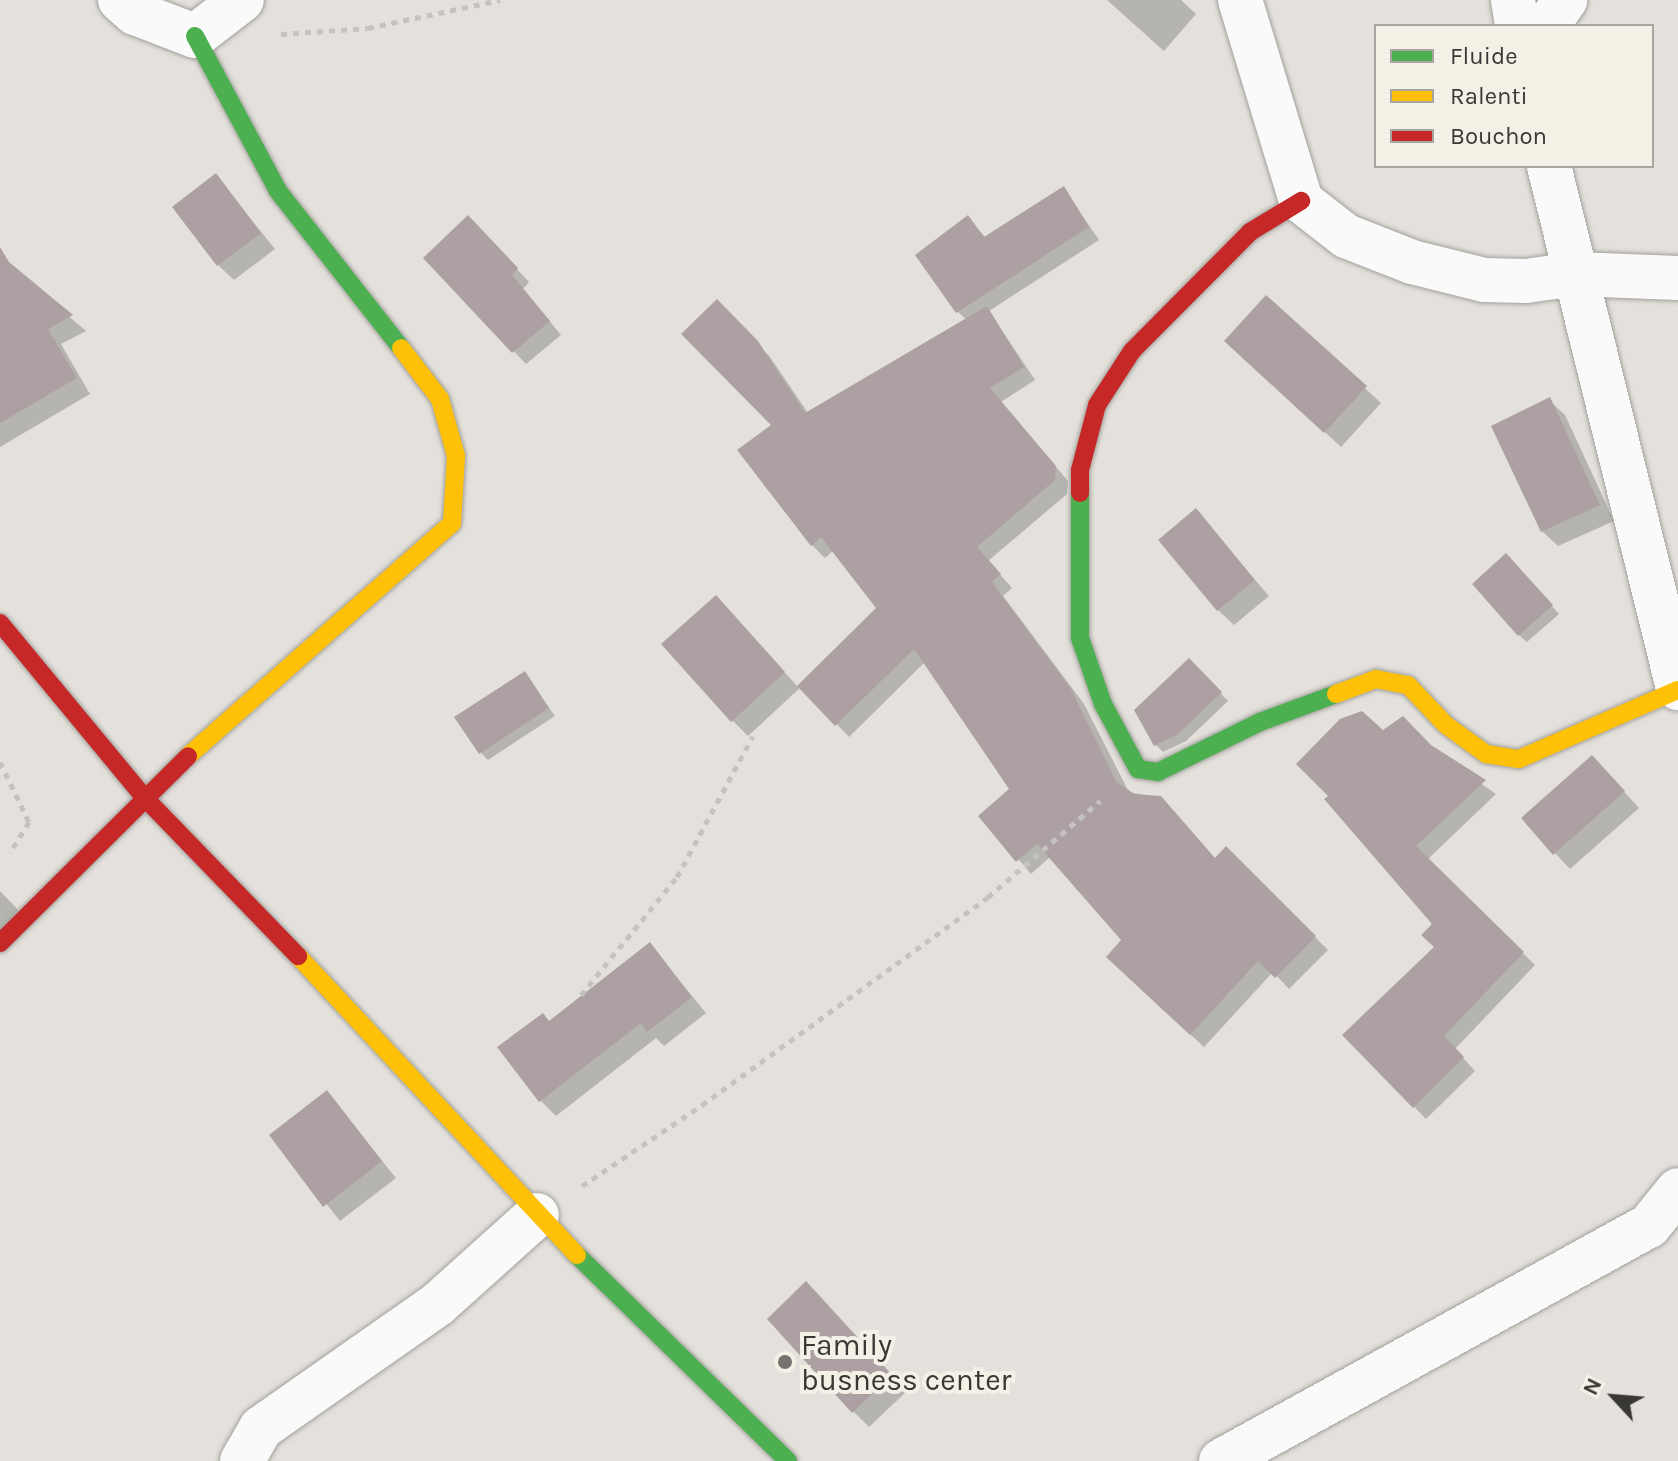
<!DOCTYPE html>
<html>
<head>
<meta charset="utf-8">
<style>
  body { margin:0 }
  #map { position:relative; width:1678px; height:1461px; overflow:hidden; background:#e4e1dc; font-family:Karla,sans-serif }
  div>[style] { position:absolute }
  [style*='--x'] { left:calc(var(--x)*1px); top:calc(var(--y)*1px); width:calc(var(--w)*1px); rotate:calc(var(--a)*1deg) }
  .shadow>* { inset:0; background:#0003 }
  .building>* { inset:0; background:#aca0a3 }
  .path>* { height:5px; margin-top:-2.5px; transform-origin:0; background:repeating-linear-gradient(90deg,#c4c3c2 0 6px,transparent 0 12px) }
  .roads { filter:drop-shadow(0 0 2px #a3a19d) drop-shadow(0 0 2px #a3a19d) }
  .street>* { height:44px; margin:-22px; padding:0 22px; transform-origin:22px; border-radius:22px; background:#fbfafa }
  .fast>* { height:18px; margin:-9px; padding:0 9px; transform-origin:9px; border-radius:9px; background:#4caf50 }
  .slow>* { height:18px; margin:-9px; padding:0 9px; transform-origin:9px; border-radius:9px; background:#ffc107 }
  .jam>* { height:18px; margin:-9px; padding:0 9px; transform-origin:9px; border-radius:9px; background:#c62828 }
  .dots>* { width:22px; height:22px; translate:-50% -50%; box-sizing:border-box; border:4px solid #f4f0e6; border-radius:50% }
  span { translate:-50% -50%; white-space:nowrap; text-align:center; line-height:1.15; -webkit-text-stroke:8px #f4f0e6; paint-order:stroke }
  .poi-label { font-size:30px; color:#393834 }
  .left { translate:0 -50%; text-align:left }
  .legend { position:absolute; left:1374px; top:24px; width:280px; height:144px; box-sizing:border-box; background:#f4f0e6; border:2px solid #a9a69f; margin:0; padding:10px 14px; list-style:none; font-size:24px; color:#393834 }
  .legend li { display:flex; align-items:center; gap:16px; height:40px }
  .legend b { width:40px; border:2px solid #a9a69f }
  .north { position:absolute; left:1574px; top:1357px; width:80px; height:80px; -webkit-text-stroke:6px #f4f0e6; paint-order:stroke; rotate:296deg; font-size:22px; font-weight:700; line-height:32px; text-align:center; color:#393834 }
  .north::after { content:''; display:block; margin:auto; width:28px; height:36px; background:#393834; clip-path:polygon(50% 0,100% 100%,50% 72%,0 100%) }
</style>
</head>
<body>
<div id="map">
  <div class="shadow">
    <div style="clip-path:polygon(1107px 0,1181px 0,1196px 14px,1164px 51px)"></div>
    <div style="clip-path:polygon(216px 176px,275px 249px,234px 280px,218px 265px)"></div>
    <div style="clip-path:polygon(1064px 189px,1099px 240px,989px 311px,1035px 380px,1001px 402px,1068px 481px,1067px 494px,988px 561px,1012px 588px,1003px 596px,1084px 704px,1129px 792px,1160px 798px,1215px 860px,1226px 849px,1328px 950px,1289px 989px,1273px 972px,1204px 1047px,1121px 970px,1124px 940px,1051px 856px,1031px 874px,981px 816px,1012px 790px,925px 662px,849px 737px,801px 687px,748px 736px,732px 720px,731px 613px,798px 687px,879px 608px,834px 550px,825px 558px,812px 545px,740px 451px,774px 426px,717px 302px,770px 357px,808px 413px,967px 320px,958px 312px,968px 218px,986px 238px)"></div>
    <div style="clip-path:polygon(481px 231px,529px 282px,523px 289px,561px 335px,526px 364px,426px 258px)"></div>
    <div style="clip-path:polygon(0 257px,86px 331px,61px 344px,90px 394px,0 447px)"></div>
    <div style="clip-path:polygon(1267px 297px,1381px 403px,1341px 447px,1242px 356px)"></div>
    <div style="clip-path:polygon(1549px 400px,1565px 415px,1614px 521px,1558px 546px,1542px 531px)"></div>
    <div style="clip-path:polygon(1195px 511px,1269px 596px,1234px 625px,1218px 610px)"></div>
    <div style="clip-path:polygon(1513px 563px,1559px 614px,1527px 642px,1519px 635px)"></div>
    <div style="clip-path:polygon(1189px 660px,1228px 701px,1186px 741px,1163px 752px,1156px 745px)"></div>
    <div style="clip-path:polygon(524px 674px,555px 716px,488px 760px,481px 753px)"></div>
    <div style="clip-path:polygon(1383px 733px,1431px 748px,1496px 794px,1427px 860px,1535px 965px,1455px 1049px,1475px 1071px,1426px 1119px,1345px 1035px,1437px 947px)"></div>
    <div style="clip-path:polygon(1607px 773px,1639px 808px,1570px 869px,1555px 853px)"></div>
    <div style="clip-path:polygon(0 891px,23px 915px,0 941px)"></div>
    <div style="clip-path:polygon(650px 945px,706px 1013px,664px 1046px,656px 1038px,556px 1116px,541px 1101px,550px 1023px)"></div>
    <div style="clip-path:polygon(327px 1093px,396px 1178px,340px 1221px,272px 1135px)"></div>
    <div style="clip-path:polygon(822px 1300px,907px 1391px,869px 1427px,853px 1411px)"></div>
  </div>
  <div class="building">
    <div style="clip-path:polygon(216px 173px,261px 233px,217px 266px,172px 207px)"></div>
    <div style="clip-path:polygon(1064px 186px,1089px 227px,956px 313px,915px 255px,968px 215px,984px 237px)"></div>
    <div style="clip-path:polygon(468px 215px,518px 268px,512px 275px,550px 321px,512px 353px,423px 258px)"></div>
    <div style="clip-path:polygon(0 247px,9px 262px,73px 315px,48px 329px,77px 378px,0 423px)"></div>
    <div style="clip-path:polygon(1266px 295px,1367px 386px,1324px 433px,1224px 341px)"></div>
    <div style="clip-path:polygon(717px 299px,758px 341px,805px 413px,987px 306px,1024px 367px,990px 388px,1056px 466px,1055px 480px,977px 547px,1001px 574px,992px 582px,1071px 689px,1116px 781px,1134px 794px,1161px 796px,1215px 858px,1226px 846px,1316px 936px,1275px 978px,1258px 961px,1190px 1035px,1106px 957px,1121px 940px,1037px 844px,1016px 862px,978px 816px,1009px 789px,914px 649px,835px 726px,797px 686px,876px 608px,821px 537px,811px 546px,737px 450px,771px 425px,681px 334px)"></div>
    <div style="clip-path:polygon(1550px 397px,1600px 505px,1541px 532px,1491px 426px)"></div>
    <div style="clip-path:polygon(1196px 508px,1255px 580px,1217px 611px,1158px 540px)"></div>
    <div style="clip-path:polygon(1506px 553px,1553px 605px,1518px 636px,1472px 584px)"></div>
    <div style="clip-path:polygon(716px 595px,785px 672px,731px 722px,661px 644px)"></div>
    <div style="clip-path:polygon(1189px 658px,1222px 692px,1178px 734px,1154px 746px,1134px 710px)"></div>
    <div style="clip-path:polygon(525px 671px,549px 708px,479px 754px,454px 717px)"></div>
    <div style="clip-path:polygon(1362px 711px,1383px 730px,1403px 716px,1431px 745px,1486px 780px,1416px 846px,1524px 952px,1444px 1036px,1464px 1057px,1413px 1108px,1342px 1035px,1434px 947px,1421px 935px,1432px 924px,1324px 799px,1328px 796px,1296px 764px,1340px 719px)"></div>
    <div style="clip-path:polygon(1592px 755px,1625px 791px,1553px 855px,1521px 818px)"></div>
    <div style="clip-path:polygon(650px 942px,692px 997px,647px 1032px,641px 1023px,539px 1102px,497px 1047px,543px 1013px,549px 1021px)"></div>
    <div style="clip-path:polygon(327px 1090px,382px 1161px,323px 1207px,269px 1135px)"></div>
    <div style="clip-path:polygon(806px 1281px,892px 1375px,852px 1413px,767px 1319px)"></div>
  </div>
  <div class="path">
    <div style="--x:281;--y:34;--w:87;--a:-3.9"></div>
    <div style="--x:368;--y:28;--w:135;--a:-12"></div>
    <div style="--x:0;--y:762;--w:67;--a:64.2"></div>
    <div style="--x:29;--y:822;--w:36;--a:122"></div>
    <div style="--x:581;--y:995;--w:152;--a:-50.9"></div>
    <div style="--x:677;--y:877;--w:160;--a:-61.7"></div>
    <div style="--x:582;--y:1186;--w:145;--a:-34"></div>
    <div style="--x:702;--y:1105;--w:354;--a:-36"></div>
    <div style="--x:988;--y:897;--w:148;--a:-40.6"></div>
  </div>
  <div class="roads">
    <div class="street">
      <div style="--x:120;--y:0;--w:20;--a:41"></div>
      <div style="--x:135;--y:13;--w:64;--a:21"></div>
      <div style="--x:195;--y:36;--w:59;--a:-37.5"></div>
      <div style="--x:1240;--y:0;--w:210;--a:73.1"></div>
      <div style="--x:1301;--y:201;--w:57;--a:37.9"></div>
      <div style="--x:1346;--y:236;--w:71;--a:21.5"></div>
      <div style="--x:1412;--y:262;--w:74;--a:14"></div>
      <div style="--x:1484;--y:280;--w:42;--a:1.4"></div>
      <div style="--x:1526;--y:281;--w:49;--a:-8.1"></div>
      <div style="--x:1575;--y:274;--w:103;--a:2.2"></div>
      <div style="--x:1513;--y:0;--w:26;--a:81"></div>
      <div style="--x:1547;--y:26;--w:32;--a:-55"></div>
      <div style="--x:1549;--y:166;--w:538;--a:76.12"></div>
      <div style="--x:242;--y:1461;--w:38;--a:-60"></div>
      <div style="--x:261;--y:1428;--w:216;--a:-35"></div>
      <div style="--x:438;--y:1304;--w:133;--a:-42"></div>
      <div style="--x:1221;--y:1461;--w:488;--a:-28.8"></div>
      <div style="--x:1649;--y:1226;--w:46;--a:-51.1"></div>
    </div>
    <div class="fast">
      <div style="--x:195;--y:36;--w:176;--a:61.8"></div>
      <div style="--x:278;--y:191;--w:199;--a:51.9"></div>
      <div style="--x:1080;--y:493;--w:145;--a:90"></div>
      <div style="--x:1080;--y:638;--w:70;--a:70.8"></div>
      <div style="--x:1103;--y:704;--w:74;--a:61.7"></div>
      <div style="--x:1138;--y:769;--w:20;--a:9"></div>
      <div style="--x:1158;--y:772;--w:114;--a:-26.1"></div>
      <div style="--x:1260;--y:722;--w:81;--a:-20.2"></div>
      <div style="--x:577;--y:1255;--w:295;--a:44.3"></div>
    </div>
    <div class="slow">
      <div style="--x:1336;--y:694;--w:43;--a:-20.6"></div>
      <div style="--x:1376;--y:679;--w:33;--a:11"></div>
      <div style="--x:1408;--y:685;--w:55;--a:46.5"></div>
      <div style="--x:1446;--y:725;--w:49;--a:35.9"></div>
      <div style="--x:1486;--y:754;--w:33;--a:9"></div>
      <div style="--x:1519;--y:759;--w:173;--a:-23.5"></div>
      <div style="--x:188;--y:756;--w:352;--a:-41.4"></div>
      <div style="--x:452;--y:523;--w:67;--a:-86.6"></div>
      <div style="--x:456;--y:456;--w:59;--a:-105.7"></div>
      <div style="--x:440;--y:399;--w:64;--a:-127.4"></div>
      <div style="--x:298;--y:956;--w:409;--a:47"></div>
    </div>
    <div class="jam">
      <div style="--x:1080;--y:493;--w:23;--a:-90"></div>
      <div style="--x:1080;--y:470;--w:67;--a:-75.3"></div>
      <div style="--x:1097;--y:405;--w:64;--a:-57.1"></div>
      <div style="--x:1132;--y:351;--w:168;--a:-45.2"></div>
      <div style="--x:1250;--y:232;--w:60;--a:-31.3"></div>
      <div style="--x:0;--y:623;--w:224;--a:50.4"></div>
      <div style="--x:143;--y:796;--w:223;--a:45.9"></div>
      <div style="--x:0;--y:943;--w:265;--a:-44.8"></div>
    </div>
  </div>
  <div class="dots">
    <div style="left:785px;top:1362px;background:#75736f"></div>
  </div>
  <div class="poi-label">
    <span class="left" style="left:801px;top:1362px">Family<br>busness center</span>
  </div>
  <ul class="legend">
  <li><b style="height:10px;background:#4caf50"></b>Fluide</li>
  <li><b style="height:10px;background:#ffc107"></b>Ralenti</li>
  <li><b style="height:10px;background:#c62828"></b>Bouchon</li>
  </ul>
  <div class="north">N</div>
</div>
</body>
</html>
